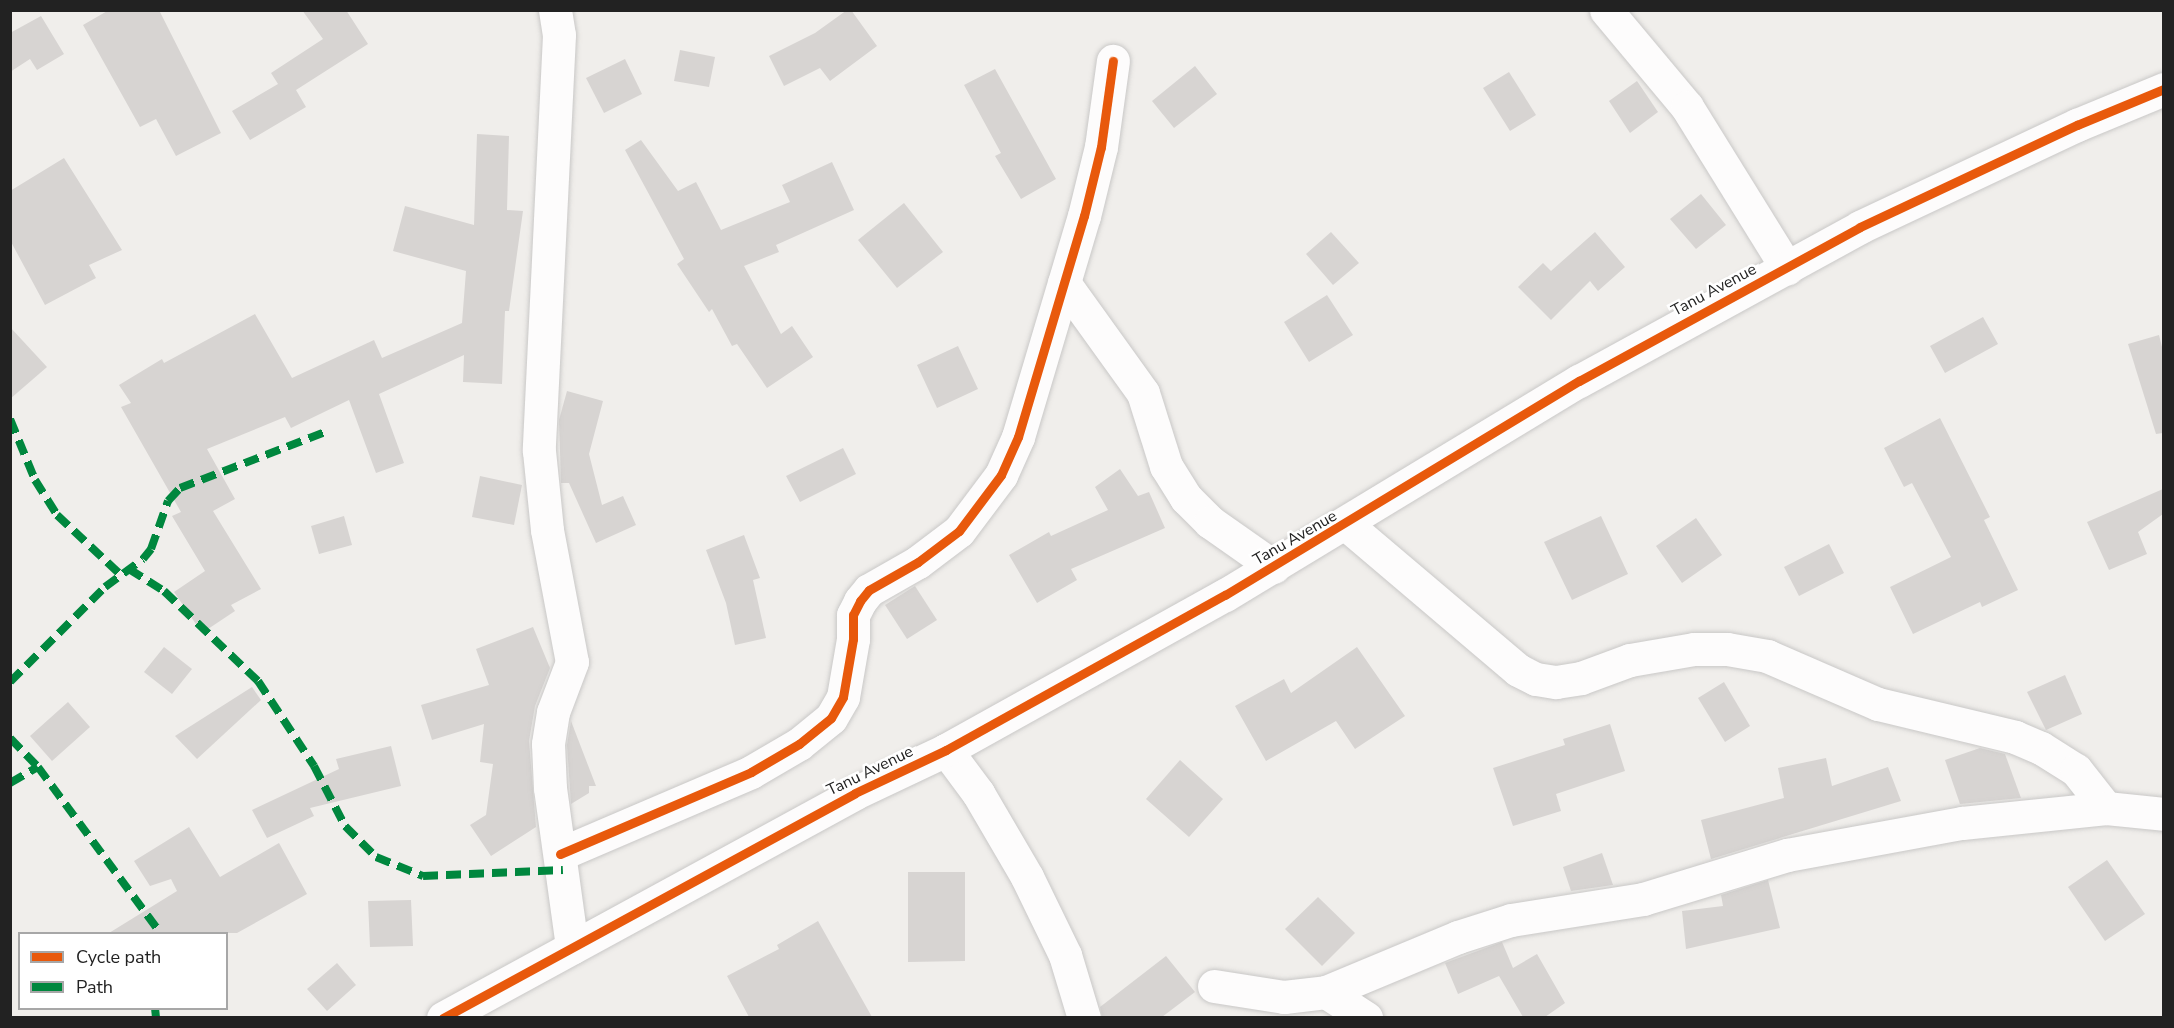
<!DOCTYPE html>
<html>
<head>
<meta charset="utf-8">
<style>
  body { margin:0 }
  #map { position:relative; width:2174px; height:1028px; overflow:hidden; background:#f0eeeb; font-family:"Nunito Sans",sans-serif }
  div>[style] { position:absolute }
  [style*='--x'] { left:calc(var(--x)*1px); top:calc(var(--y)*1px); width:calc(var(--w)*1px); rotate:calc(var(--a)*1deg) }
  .building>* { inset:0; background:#d7d4d2 }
  .roads { filter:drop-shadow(0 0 2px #c9c8c7) drop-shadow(0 0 2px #c9c8c7) }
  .minor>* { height:33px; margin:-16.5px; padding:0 16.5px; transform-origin:16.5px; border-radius:16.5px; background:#fdfcfc }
  .quiet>* { height:8px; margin-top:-4px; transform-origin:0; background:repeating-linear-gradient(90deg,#00873e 0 15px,transparent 0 23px) }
  .cycleway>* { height:9px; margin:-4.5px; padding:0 4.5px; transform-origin:4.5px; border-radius:4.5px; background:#e8590c }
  span { translate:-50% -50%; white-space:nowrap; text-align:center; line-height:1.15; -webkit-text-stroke:5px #fff; paint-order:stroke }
  .street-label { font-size:16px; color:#222 }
  .frame { position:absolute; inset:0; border:12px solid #222; pointer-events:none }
  .legend { position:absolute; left:18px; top:932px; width:210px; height:78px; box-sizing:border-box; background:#fff; border:2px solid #a7a7a7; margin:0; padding:8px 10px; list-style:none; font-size:18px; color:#222 }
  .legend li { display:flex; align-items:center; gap:12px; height:30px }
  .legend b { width:30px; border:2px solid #a7a7a7 }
</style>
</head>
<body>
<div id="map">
  <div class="building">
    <div style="clip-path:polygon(109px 10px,159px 10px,221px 133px,176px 156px,156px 119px,140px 127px,83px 25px)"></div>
    <div style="clip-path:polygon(302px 10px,346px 10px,368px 44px,296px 90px,306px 107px,250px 140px,232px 111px,278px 84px,271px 73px,323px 39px)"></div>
    <div style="clip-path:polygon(847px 10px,851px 10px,877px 46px,830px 81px,820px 68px,784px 86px,769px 56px,815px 33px)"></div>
    <div style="clip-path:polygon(41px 16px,64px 54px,37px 70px,30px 59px,10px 72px,10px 33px)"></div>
    <div style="clip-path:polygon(680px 50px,715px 57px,709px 87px,674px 81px)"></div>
    <div style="clip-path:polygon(625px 59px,642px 94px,604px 113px,586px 78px)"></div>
    <div style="clip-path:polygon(1195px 66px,1217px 94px,1174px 128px,1152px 101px)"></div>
    <div style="clip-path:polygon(995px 69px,1056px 179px,1021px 199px,995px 156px,1001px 153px,964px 85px)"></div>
    <div style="clip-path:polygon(1509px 72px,1536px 115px,1510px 131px,1483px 88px)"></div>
    <div style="clip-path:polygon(1637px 81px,1658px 112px,1630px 133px,1609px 101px)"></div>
    <div style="clip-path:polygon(477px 134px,509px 136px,507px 210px,523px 211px,509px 311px,505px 311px,502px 384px,463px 382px,464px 355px,379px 394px,404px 463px,376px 473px,349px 400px,291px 428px,285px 417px,207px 449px,235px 499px,213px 511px,261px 589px,231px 605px,235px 611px,202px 633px,174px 592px,205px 571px,172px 516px,181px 512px,121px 407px,131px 403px,119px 385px,162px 359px,164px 363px,255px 314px,292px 378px,374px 340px,382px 358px,462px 323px,466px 271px,393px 251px,405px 206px,474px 225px)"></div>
    <div style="clip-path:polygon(641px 140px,678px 191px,696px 182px,721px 230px,790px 202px,782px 185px,832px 162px,854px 210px,776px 245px,779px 252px,744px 266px,781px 334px,792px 326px,813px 357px,767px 388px,737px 344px,732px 346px,712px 309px,709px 312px,677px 264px,684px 259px,625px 150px)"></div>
    <div style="clip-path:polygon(64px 158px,122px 250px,89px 265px,96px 278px,45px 305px,10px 240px,10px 191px)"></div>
    <div style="clip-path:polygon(1701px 194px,1726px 225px,1696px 249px,1670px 219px)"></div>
    <div style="clip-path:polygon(904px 203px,943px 252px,897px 288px,858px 240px)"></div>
    <div style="clip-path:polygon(1331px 232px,1359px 263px,1333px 285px,1306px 254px)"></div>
    <div style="clip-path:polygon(1595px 232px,1625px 267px,1598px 291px,1590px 281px,1551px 320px,1518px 287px,1543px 263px,1551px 271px)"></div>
    <div style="clip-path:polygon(1327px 295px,1353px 335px,1309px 362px,1284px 322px)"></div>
    <div style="clip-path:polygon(1983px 317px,1998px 344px,1945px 373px,1930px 346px)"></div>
    <div style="clip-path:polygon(10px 327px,47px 367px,10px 399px)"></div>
    <div style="clip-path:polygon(2159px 335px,2163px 351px,2163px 433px,2156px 434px,2128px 344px)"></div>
    <div style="clip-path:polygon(958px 346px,978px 389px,937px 408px,917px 365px)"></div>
    <div style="clip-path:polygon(567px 391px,603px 401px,589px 454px,602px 505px,623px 496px,636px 525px,596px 543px,569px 483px,561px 483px,559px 420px)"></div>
    <div style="clip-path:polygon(1940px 418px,1990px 517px,1984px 520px,2018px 590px,1982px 607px,1980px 602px,1913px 634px,1890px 587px,1951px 557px,1912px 483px,1904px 487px,1884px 448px)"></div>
    <div style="clip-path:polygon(843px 448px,856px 474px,800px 502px,786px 476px)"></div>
    <div style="clip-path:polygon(1120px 469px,1138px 496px,1149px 492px,1165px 528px,1071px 569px,1077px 580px,1037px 603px,1009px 555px,1049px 532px,1051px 536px,1108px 510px,1095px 487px)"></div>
    <div style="clip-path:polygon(480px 476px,522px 485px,514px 525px,472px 517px)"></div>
    <div style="clip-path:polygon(2163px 489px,2163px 514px,2138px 532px,2147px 554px,2109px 570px,2087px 522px)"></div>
    <div style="clip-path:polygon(344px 516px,352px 545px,319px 554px,311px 526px)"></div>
    <div style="clip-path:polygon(1601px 516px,1628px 574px,1572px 600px,1544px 542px)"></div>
    <div style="clip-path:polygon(1696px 518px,1722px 555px,1682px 583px,1656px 546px)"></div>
    <div style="clip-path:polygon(744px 535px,760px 578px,753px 580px,766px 638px,735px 645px,726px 603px,706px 550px)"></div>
    <div style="clip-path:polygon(1829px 544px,1844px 573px,1799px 596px,1784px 567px)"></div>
    <div style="clip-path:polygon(915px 586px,937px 620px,907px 639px,885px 605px)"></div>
    <div style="clip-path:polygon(533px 627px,550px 668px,535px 706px,529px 741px,536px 827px,491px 856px,470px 825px,486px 815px,493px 764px,480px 762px,484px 724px,432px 740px,421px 705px,489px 685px,476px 649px)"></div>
    <div style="clip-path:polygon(164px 647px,192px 669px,172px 694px,144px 672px)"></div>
    <div style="clip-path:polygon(1357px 647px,1405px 716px,1355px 749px,1336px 721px,1266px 761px,1235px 706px,1284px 679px,1291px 693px)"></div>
    <div style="clip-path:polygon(2065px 675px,2082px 714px,2046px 730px,2027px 692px)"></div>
    <div style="clip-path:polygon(1724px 682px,1750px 726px,1725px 742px,1698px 698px)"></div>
    <div style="clip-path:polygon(252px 687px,261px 700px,197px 759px,175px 736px)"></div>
    <div style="clip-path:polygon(68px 702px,90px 727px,52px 761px,30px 736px)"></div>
    <div style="clip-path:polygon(571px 721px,596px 786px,589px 786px,589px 793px,571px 804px,567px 745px)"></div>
    <div style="clip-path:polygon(1610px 724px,1625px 771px,1556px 794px,1561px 811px,1513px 826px,1493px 768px,1565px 745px,1563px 739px)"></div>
    <div style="clip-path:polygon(391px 746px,401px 786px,310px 808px,314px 816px,267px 838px,252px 810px,339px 769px,336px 759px)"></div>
    <div style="clip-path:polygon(1980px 748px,2005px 754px,2021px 798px,1960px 804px,1945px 760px)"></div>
    <div style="clip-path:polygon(1826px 758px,1832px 786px,1888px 767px,1901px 801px,1711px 859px,1701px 820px,1784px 798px,1778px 768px)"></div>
    <div style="clip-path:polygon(1180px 760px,1223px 799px,1189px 837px,1146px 799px)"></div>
    <div style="clip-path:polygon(189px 827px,220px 877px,279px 843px,307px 894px,237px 933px,109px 933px,177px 891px,171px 879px,150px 886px,134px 861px)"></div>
    <div style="clip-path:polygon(1602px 853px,1613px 885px,1571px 891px,1563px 867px)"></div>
    <div style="clip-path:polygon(2107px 860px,2145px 914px,2105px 941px,2068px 887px)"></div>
    <div style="clip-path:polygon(908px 872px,965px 872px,965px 961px,908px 962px)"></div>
    <div style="clip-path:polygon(1768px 880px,1780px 928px,1686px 949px,1682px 911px,1723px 906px,1721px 895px)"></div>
    <div style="clip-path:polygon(1318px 897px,1355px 933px,1322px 966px,1285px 929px)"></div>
    <div style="clip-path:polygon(411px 900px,413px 946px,370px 947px,368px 901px)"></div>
    <div style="clip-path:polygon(818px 921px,872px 1017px,749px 1017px,727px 976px,779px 949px,777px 945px)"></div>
    <div style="clip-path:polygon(1502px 942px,1513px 968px,1537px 954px,1565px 1003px,1545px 1017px,1523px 1017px,1499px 976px,1458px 994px,1445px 963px)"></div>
    <div style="clip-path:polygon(1166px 956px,1195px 992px,1162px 1017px,1102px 1017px,1100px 1007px)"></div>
    <div style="clip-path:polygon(337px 963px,356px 985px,327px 1011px,307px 989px)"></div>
  </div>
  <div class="roads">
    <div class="minor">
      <div style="--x:555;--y:10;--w:25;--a:81"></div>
      <div style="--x:559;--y:35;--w:416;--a:92.8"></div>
      <div style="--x:539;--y:451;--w:79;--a:84.2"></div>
      <div style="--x:547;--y:530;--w:134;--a:79.3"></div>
      <div style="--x:572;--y:662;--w:53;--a:110.8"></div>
      <div style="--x:553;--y:712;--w:32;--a:99"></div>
      <div style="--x:548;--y:744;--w:44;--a:87.4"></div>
      <div style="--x:550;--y:788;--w:161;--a:82.1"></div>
      <div style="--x:1606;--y:10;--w:126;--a:50.1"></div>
      <div style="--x:1687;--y:107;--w:190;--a:58.2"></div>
      <div style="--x:1064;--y:283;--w:135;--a:54.3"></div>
      <div style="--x:1143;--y:393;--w:77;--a:72.5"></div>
      <div style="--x:1166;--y:466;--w:38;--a:58"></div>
      <div style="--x:1186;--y:498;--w:34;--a:45"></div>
      <div style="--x:1210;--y:522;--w:78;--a:35.1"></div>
      <div style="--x:1347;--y:525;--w:224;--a:40.3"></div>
      <div style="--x:1518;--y:670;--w:20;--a:27"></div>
      <div style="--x:1536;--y:679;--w:20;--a:9"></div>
      <div style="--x:1556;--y:682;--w:25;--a:-9"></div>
      <div style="--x:1581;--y:678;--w:52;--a:-20.2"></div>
      <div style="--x:1630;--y:660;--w:65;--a:-9.8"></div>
      <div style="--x:1694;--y:649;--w:33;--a:0"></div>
      <div style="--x:1727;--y:649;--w:41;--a:9.9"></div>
      <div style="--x:1767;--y:656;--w:121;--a:23.4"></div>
      <div style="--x:1878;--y:704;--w:141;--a:13.5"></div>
      <div style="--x:2015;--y:737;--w:28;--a:23"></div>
      <div style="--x:2041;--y:748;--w:41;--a:32.2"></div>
      <div style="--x:2076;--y:770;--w:48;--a:51.7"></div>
      <div style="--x:946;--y:750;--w:54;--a:53.3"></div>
      <div style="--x:978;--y:793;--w:97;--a:59.7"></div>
      <div style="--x:1027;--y:877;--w:87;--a:64"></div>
      <div style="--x:1065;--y:955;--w:66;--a:73.2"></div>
      <div style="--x:560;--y:854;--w:208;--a:-23.2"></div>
      <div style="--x:751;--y:772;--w:56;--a:-30.3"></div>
      <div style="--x:799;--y:744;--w:41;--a:-39.1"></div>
      <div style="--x:831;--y:718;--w:24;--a:-60"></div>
      <div style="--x:843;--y:697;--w:59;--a:-80.2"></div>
      <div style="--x:853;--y:639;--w:24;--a:-90"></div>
      <div style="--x:853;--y:615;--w:16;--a:-63"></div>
      <div style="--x:860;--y:601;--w:14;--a:-51"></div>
      <div style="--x:869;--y:590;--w:56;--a:-29.7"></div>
      <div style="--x:918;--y:562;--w:51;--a:-37.1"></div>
      <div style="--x:959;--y:531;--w:70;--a:-53.1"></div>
      <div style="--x:1001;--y:475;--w:42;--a:-65.9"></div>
      <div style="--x:1018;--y:437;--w:231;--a:-73.4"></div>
      <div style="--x:1084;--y:216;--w:71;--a:-76.2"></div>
      <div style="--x:1101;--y:147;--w:87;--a:-82.1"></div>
      <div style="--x:1214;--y:986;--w:71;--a:8.9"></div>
      <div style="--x:1284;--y:997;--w:42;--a:-6.8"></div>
      <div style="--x:1326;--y:992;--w:143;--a:-22.6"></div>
      <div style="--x:1458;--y:937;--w:56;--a:-17.8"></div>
      <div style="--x:1511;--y:920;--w:134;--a:-9"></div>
      <div style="--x:1643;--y:899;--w:151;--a:-17"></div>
      <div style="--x:1787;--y:855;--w:178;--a:-10.4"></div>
      <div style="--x:1962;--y:823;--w:145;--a:-5.9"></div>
      <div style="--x:2106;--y:808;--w:58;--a:5.9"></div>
      <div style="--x:1326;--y:992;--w:48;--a:33"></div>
      <div style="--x:443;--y:1018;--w:469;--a:-28.6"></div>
      <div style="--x:855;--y:793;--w:101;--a:-25.3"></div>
      <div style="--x:946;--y:750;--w:319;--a:-29.1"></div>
      <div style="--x:1225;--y:595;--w:414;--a:-31.2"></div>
      <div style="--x:1579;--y:381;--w:320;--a:-28.7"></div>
      <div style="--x:1860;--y:227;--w:240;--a:-25.2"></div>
      <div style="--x:2077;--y:125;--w:94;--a:-22.5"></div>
    </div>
  </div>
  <div class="quiet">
    <div style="--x:10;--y:419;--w:66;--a:67.7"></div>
    <div style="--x:35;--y:480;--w:41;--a:57.8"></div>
    <div style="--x:57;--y:515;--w:88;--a:43.2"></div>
    <div style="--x:129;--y:569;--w:41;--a:32.2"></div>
    <div style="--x:164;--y:591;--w:130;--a:43.8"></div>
    <div style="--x:258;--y:681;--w:102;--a:56.6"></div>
    <div style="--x:314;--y:766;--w:68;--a:62.7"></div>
    <div style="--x:345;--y:826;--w:44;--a:45"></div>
    <div style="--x:376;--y:857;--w:51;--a:22"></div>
    <div style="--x:423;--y:876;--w:140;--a:-2.5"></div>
    <div style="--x:10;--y:682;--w:134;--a:-45"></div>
    <div style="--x:105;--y:587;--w:47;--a:-36.4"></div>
    <div style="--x:143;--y:559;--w:13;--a:-51"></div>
    <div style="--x:151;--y:549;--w:51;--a:-70.5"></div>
    <div style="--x:168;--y:501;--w:18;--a:-47"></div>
    <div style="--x:180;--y:488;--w:159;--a:-21.1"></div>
    <div style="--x:10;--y:738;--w:40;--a:46"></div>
    <div style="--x:38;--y:767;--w:207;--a:53.6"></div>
    <div style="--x:10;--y:783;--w:32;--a:-30"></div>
    <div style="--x:155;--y:1008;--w:10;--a:84"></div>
  </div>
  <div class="cycleway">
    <div style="--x:560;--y:854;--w:208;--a:-23.2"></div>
    <div style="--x:751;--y:772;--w:56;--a:-30.3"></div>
    <div style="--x:799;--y:744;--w:41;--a:-39.1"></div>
    <div style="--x:831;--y:718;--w:24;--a:-60"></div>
    <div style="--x:843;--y:697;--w:59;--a:-80.2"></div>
    <div style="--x:853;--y:639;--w:24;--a:-90"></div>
    <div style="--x:853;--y:615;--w:16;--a:-63"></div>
    <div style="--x:860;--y:601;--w:14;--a:-51"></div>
    <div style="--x:869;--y:590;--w:56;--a:-29.7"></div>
    <div style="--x:918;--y:562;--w:51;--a:-37.1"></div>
    <div style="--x:959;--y:531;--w:70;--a:-53.1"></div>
    <div style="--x:1001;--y:475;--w:42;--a:-65.9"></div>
    <div style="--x:1018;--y:437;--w:231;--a:-73.4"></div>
    <div style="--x:1084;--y:216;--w:71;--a:-76.2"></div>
    <div style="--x:1101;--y:147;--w:87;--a:-82.1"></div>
    <div style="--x:443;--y:1018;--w:469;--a:-28.6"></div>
    <div style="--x:855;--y:793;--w:101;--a:-25.3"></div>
    <div style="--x:946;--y:750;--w:319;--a:-29.1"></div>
    <div style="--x:1225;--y:595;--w:414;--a:-31.2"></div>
    <div style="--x:1579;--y:381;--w:320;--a:-28.7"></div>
    <div style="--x:1860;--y:227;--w:240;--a:-25.2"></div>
    <div style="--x:2077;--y:125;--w:94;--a:-22.5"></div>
  </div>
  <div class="street-label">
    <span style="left:1714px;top:290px;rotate:-28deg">Tanu Avenue</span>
    <span style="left:1295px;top:538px;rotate:-30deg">Tanu Avenue</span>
    <span style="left:870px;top:771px;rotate:-26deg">Tanu Avenue</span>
  </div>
  <div class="frame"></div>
  <ul class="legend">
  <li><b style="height:8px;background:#e8590c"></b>Cycle path</li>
  <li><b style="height:8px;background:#00873e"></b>Path</li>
  </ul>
</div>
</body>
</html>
